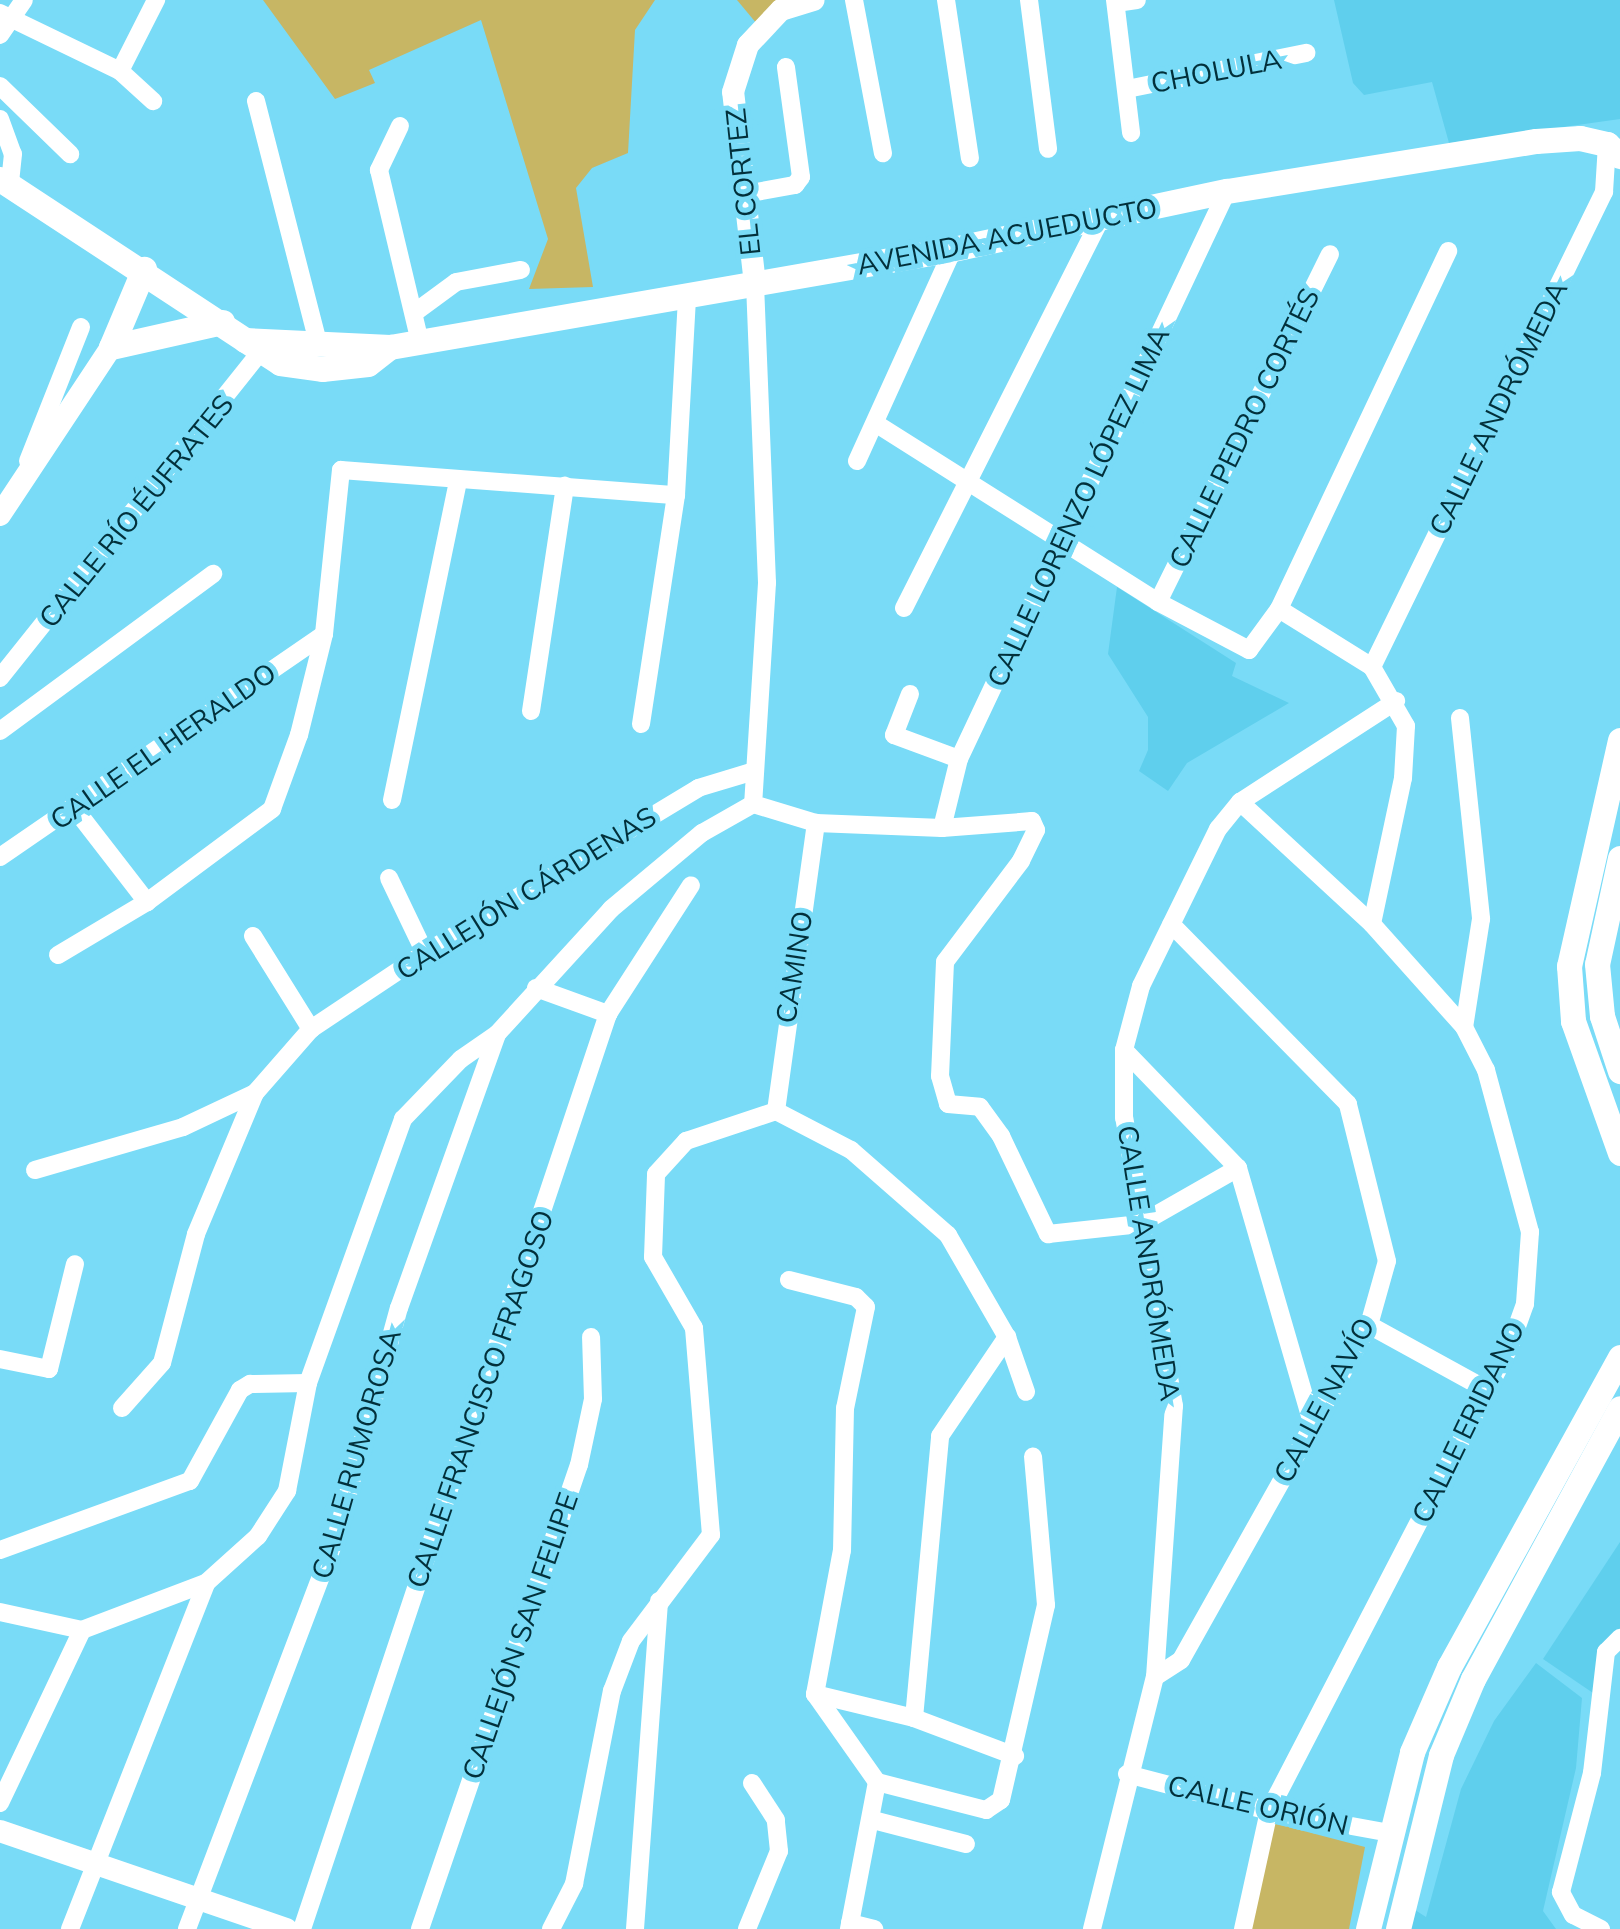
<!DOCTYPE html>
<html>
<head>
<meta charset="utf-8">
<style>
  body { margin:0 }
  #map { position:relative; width:1620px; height:1929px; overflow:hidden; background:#79dbf7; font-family:Mulish,sans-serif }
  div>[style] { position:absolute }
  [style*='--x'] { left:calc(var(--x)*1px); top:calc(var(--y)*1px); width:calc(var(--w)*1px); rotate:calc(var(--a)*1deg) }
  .built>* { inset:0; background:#5fcfed }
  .green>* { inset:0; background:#c7b664 }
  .minor>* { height:18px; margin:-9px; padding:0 9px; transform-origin:9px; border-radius:9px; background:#fff }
  .tertiary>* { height:22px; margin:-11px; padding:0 11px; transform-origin:11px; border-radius:11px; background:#fff }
  .secondary>* { height:25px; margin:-12.5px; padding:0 12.5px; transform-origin:12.5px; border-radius:12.5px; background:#fff }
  span { translate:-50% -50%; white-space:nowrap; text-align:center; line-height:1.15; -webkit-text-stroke:10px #79dbf7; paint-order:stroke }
  .street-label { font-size:28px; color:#02303b }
</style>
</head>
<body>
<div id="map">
  <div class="built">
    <div style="clip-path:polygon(1334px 0,1620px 0,1620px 119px,1449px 143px,1432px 82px,1364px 95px,1353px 83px)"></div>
    <div style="clip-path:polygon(1117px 587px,1236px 663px,1232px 676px,1289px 703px,1187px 763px,1168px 791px,1139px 771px,1148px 750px,1148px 717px,1108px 654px)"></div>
    <div style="clip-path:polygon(1620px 1542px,1620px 1635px,1596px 1695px,1543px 1659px)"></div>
    <div style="clip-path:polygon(1536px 1663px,1582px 1698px,1576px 1768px,1543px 1911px,1556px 1929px,1407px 1929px,1412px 1908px,1426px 1917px,1461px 1789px,1494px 1721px)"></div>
  </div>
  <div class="green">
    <div style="clip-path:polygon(263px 0,655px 0,635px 30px,628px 153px,592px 168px,576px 188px,593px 287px,529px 289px,548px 239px,481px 20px,369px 70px,375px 83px,335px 99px)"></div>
    <div style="clip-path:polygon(737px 0,814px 0,762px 30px)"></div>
    <div style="clip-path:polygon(1273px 1823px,1365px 1847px,1349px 1929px,1249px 1929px)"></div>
  </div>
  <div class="minor">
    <div style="--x:854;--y:0;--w:156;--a:79.3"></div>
    <div style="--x:946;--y:0;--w:160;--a:81.4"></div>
    <div style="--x:1029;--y:0;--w:150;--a:82.7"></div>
    <div style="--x:1115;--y:0;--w:134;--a:83.1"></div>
    <div style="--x:1116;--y:3;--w:21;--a:-8"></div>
    <div style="--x:0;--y:13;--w:133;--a:25.8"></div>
    <div style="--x:120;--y:71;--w:45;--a:42.3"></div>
    <div style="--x:0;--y:35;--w:42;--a:-55.6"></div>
    <div style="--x:120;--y:71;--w:80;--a:-63.1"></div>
    <div style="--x:0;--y:86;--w:98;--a:44.2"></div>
    <div style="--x:1127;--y:89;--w:183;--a:-11.4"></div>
    <div style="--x:256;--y:101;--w:253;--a:75.6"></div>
    <div style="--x:0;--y:119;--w:37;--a:70"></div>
    <div style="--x:13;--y:154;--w:31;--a:96"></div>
    <div style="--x:400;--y:126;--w:49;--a:115.5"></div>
    <div style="--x:379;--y:170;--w:177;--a:76.6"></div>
    <div style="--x:745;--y:194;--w:51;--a:-10.2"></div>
    <div style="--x:795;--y:185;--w:10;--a:-53"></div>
    <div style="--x:801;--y:177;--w:111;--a:-97.8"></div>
    <div style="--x:755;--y:284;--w:299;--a:87.7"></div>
    <div style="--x:767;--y:583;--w:221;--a:93.6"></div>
    <div style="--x:753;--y:804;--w:66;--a:16.8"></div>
    <div style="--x:816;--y:823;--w:126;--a:2.3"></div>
    <div style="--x:942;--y:828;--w:90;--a:-4.4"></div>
    <div style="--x:1032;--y:821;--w:10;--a:66"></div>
    <div style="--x:1036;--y:830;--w:34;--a:116"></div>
    <div style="--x:1021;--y:861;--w:126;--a:127"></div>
    <div style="--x:945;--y:962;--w:114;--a:92.5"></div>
    <div style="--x:940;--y:1076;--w:29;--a:74"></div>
    <div style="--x:948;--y:1104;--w:32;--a:5"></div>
    <div style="--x:980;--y:1107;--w:36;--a:54"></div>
    <div style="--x:1001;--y:1136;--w:109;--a:64.4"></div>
    <div style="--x:1048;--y:1234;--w:93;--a:-6.2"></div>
    <div style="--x:1140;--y:1224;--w:113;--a:-29.7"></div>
    <div style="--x:414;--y:313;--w:52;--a:-36.4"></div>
    <div style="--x:456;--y:282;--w:66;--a:-10.5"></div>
    <div style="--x:875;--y:423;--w:335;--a:32.3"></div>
    <div style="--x:1158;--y:602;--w:103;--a:27.8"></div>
    <div style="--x:1249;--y:650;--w:51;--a:-53.8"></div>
    <div style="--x:1279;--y:609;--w:396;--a:-64.7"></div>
    <div style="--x:28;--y:461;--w:144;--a:-68.4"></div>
    <div style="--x:857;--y:461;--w:233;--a:-65.6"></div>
    <div style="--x:1158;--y:602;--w:388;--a:-63.7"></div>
    <div style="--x:904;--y:608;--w:437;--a:-63.2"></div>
    <div style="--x:1279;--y:609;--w:110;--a:31.9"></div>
    <div style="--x:1372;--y:667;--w:68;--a:60"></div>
    <div style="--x:1406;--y:726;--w:52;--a:93.3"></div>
    <div style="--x:1403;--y:778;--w:149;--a:102"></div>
    <div style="--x:1372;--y:667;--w:529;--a:-63.97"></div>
    <div style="--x:1604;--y:192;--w:48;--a:-86.4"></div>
    <div style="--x:0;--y:678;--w:430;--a:-51.4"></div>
    <div style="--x:910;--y:694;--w:44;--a:111.3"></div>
    <div style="--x:894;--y:735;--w:69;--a:20.3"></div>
    <div style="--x:531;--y:711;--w:228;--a:-81.4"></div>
    <div style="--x:1460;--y:718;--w:202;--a:84"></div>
    <div style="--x:1481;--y:919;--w:109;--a:98.9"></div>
    <div style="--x:641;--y:724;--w:232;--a:-81.3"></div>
    <div style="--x:676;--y:495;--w:199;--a:-86.8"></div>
    <div style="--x:0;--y:731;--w:265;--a:-36.4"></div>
    <div style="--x:392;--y:800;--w:327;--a:-78.3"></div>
    <div style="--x:1240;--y:802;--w:180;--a:42.7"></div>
    <div style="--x:1372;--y:924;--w:138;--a:48.2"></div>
    <div style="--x:1464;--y:1027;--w:48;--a:62.9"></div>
    <div style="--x:1486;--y:1070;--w:168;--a:74.8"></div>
    <div style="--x:1530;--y:1232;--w:72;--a:94"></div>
    <div style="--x:1525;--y:1304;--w:45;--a:109.7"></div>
    <div style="--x:1510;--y:1346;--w:524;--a:117.4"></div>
    <div style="--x:1269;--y:1811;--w:121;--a:102.4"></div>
    <div style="--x:75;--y:809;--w:118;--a:52.3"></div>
    <div style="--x:942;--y:828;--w:71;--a:-76.2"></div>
    <div style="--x:959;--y:759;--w:628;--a:-64.74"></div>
    <div style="--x:0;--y:857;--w:393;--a:-34.5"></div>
    <div style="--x:389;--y:878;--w:83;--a:64.4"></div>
    <div style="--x:253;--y:936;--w:110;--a:58.1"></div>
    <div style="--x:58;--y:955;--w:104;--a:-30.8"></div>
    <div style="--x:147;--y:902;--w:156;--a:-36.6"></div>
    <div style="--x:272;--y:809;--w:79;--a:-70"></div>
    <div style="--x:299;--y:735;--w:104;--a:-76.1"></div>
    <div style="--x:324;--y:634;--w:165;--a:-84.1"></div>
    <div style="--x:341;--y:470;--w:336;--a:4.3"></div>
    <div style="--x:536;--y:988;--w:77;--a:19.9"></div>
    <div style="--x:1124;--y:1050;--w:164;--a:46"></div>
    <div style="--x:1238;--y:1168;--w:266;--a:73.8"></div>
    <div style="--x:776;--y:1111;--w:85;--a:27.5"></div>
    <div style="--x:851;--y:1150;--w:129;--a:41.2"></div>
    <div style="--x:948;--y:1235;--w:118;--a:60"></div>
    <div style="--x:1007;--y:1337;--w:58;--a:70.9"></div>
    <div style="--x:776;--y:1111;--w:291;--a:-82.1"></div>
    <div style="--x:35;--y:1170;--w:154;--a:-16.2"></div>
    <div style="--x:183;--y:1127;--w:80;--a:-25.3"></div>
    <div style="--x:255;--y:1093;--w:85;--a:-48.8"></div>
    <div style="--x:311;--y:1029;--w:137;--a:-33.7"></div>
    <div style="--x:425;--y:953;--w:319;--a:-31.1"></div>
    <div style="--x:698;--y:788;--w:55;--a:-16.8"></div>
    <div style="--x:789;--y:1280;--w:69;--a:14.2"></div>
    <div style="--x:856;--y:1297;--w:14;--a:45"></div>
    <div style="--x:866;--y:1307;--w:103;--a:101.7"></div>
    <div style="--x:845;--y:1408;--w:142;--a:91.2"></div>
    <div style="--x:842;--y:1550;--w:147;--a:100.6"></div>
    <div style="--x:815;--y:1694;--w:108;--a:54.8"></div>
    <div style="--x:877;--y:1782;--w:150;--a:100.8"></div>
    <div style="--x:1369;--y:1325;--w:137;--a:28.8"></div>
    <div style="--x:0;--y:1359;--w:50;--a:11.5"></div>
    <div style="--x:49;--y:1369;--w:108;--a:-76.1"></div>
    <div style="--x:122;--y:1408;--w:60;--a:-48.4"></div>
    <div style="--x:162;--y:1363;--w:133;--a:-75.2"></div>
    <div style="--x:196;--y:1234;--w:153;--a:-67.3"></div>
    <div style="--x:0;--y:1550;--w:202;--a:-20"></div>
    <div style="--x:190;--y:1481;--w:104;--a:-61.2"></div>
    <div style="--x:240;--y:1390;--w:12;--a:-31"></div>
    <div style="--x:250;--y:1384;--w:58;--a:-1"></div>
    <div style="--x:0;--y:1612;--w:84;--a:12.4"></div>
    <div style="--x:82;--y:1630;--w:133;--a:-20.8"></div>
    <div style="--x:1155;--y:1677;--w:31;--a:-33"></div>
    <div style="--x:1181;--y:1660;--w:384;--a:-60.7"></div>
    <div style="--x:1369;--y:1325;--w:66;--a:-74.3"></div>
    <div style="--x:1387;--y:1261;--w:162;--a:-104"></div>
    <div style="--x:1348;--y:1104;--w:252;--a:-134.5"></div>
    <div style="--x:815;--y:1694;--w:102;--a:13.6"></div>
    <div style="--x:914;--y:1718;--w:108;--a:20.6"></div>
    <div style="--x:914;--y:1718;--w:283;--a:-84.7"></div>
    <div style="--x:940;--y:1436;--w:120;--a:-55.9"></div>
    <div style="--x:1127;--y:1774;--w:147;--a:14.6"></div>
    <div style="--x:1269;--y:1811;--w:123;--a:10.3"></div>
    <div style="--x:877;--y:1782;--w:113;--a:14.4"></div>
    <div style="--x:986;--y:1810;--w:18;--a:-34"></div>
    <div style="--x:1001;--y:1800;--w:200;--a:-77"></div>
    <div style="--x:1046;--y:1605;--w:149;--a:-95"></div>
    <div style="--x:0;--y:1803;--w:191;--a:-64.6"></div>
    <div style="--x:873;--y:1820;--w:96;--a:14.5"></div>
    <div style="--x:850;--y:1923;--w:25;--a:14"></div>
    <div style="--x:70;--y:1929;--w:372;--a:-68.5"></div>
    <div style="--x:206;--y:1583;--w:70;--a:-42.1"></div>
    <div style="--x:258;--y:1536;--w:54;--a:-57.2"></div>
    <div style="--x:287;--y:1491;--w:110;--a:-79"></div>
    <div style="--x:308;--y:1383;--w:281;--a:-70.2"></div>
    <div style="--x:403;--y:1119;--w:83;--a:-46"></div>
    <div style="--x:461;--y:1059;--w:44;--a:-34.8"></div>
    <div style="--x:497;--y:1034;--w:169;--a:-47.6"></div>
    <div style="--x:611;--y:909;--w:119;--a:-39.9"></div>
    <div style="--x:702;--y:833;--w:59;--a:-29.6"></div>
    <div style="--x:187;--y:1929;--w:423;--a:-69.2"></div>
    <div style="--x:337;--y:1534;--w:234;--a:-74.7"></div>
    <div style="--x:399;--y:1308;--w:291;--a:-70.3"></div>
    <div style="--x:302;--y:1929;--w:965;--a:-71.51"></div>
    <div style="--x:608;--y:1014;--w:153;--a:-57.2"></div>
    <div style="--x:420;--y:1929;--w:490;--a:-71.1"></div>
    <div style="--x:579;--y:1465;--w:67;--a:-78"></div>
    <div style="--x:593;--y:1399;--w:62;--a:-91.8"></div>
    <div style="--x:551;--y:1929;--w:51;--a:-62.9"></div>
    <div style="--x:574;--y:1884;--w:197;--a:-78.9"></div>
    <div style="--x:612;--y:1691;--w:53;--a:-69.2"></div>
    <div style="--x:631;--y:1641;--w:133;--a:-53"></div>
    <div style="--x:711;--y:1535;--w:208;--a:-94.7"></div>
    <div style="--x:694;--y:1328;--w:82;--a:-120"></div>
    <div style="--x:653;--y:1257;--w:83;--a:-87.9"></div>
    <div style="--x:656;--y:1174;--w:45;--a:-47.7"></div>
    <div style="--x:686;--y:1141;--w:95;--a:-18.4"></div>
    <div style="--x:635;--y:1929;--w:329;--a:-85.8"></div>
    <div style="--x:747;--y:1929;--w:84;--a:-67.7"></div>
    <div style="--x:779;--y:1851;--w:31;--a:-96"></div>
    <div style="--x:776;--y:1820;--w:44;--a:-123"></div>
    <div style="--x:1092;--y:1929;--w:260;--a:-76"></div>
    <div style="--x:1155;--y:1677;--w:272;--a:-86"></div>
    <div style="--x:1174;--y:1406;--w:292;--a:-99.8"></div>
    <div style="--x:1124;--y:1118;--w:68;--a:-90"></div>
    <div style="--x:1124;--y:1050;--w:66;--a:-75.1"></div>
    <div style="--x:1141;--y:986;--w:175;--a:-63.9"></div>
    <div style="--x:1218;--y:829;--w:35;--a:-51"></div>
    <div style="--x:1240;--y:802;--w:186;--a:-32.9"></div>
    <div style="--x:1601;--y:1929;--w:31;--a:-153"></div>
    <div style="--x:1573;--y:1915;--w:26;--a:-118"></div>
    <div style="--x:1561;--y:1892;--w:123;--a:-75.4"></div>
    <div style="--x:1592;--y:1773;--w:122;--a:-83.4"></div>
    <div style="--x:1606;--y:1652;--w:20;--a:-45"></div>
  </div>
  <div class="tertiary">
    <div style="--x:755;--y:284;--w:193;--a:-96.5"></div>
    <div style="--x:733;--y:92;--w:49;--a:-72.3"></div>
    <div style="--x:748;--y:45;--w:48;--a:-46.7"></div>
    <div style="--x:781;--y:10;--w:34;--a:-17"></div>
    <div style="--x:0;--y:515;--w:201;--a:-56.5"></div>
    <div style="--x:0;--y:1831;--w:303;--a:18.9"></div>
  </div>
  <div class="secondary">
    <div style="--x:0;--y:179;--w:335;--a:33.3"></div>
    <div style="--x:280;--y:363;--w:42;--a:8.1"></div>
    <div style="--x:322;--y:369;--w:46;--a:-6.2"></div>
    <div style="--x:368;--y:364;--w:28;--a:-38"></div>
    <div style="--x:245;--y:340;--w:145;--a:2.8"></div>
    <div style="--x:390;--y:347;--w:571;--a:-9.87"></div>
    <div style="--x:953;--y:249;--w:280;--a:-12"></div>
    <div style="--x:1227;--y:191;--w:313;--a:-9.2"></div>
    <div style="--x:1536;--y:141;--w:44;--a:-3.9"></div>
    <div style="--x:1580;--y:138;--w:28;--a:13"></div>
    <div style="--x:1607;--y:144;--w:18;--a:43"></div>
    <div style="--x:111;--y:347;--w:114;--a:-12.7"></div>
    <div style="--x:111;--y:347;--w:85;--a:-67.1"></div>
    <div style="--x:1620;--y:740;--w:232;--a:102.7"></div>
    <div style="--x:1569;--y:966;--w:55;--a:85.8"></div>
    <div style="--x:1573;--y:1021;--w:140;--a:70.4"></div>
    <div style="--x:1620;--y:858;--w:108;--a:102.2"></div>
    <div style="--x:1597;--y:964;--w:52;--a:84.5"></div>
    <div style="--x:1602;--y:1016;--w:58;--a:71.9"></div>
    <div style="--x:1368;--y:1929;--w:182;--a:-76"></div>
    <div style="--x:1412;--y:1752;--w:93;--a:-66.5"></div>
    <div style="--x:1449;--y:1667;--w:354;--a:-61.1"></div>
    <div style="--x:1398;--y:1929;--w:179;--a:-76.1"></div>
    <div style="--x:1441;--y:1755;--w:82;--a:-67.2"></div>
    <div style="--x:1473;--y:1679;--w:308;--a:-61.5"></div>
  </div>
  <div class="street-label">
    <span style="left:1216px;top:71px;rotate:-11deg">CHOLULA</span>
    <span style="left:743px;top:182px;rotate:-96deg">EL CORTEZ</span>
    <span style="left:1007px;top:236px;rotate:-11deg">AVENIDA ACUEDUCTO</span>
    <span style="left:1498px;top:408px;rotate:-64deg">CALLE ANDRÓMEDA</span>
    <span style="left:1244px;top:428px;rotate:-64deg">CALLE PEDRO CORTÉS</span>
    <span style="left:1078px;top:507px;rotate:-65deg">CALLE LORENZO LÓPEZ LIMA</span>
    <span style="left:136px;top:511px;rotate:-51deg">CALLE RÍO ÉUFRATES</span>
    <span style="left:163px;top:746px;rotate:-35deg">CALLE EL HERALDO</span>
    <span style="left:526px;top:893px;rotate:-32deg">CALLEJÓN CÁRDENAS</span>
    <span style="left:794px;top:967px;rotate:-81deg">CAMINO</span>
    <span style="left:1149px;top:1263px;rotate:81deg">CALLE ANDRÓMEDA</span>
    <span style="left:480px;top:1399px;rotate:-71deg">CALLE FRANCISCO FRAGOSO</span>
    <span style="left:1324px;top:1400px;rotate:-62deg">CALLE NAVÍO</span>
    <span style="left:1468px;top:1422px;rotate:-64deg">CALLE ERIDANO</span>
    <span style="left:356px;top:1454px;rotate:-74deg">CALLE RUMOROSA</span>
    <span style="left:520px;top:1636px;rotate:-71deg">CALLEJÓN SAN FELIPE</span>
    <span style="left:1258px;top:1805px;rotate:13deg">CALLE ORIÓN</span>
  </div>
</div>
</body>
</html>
